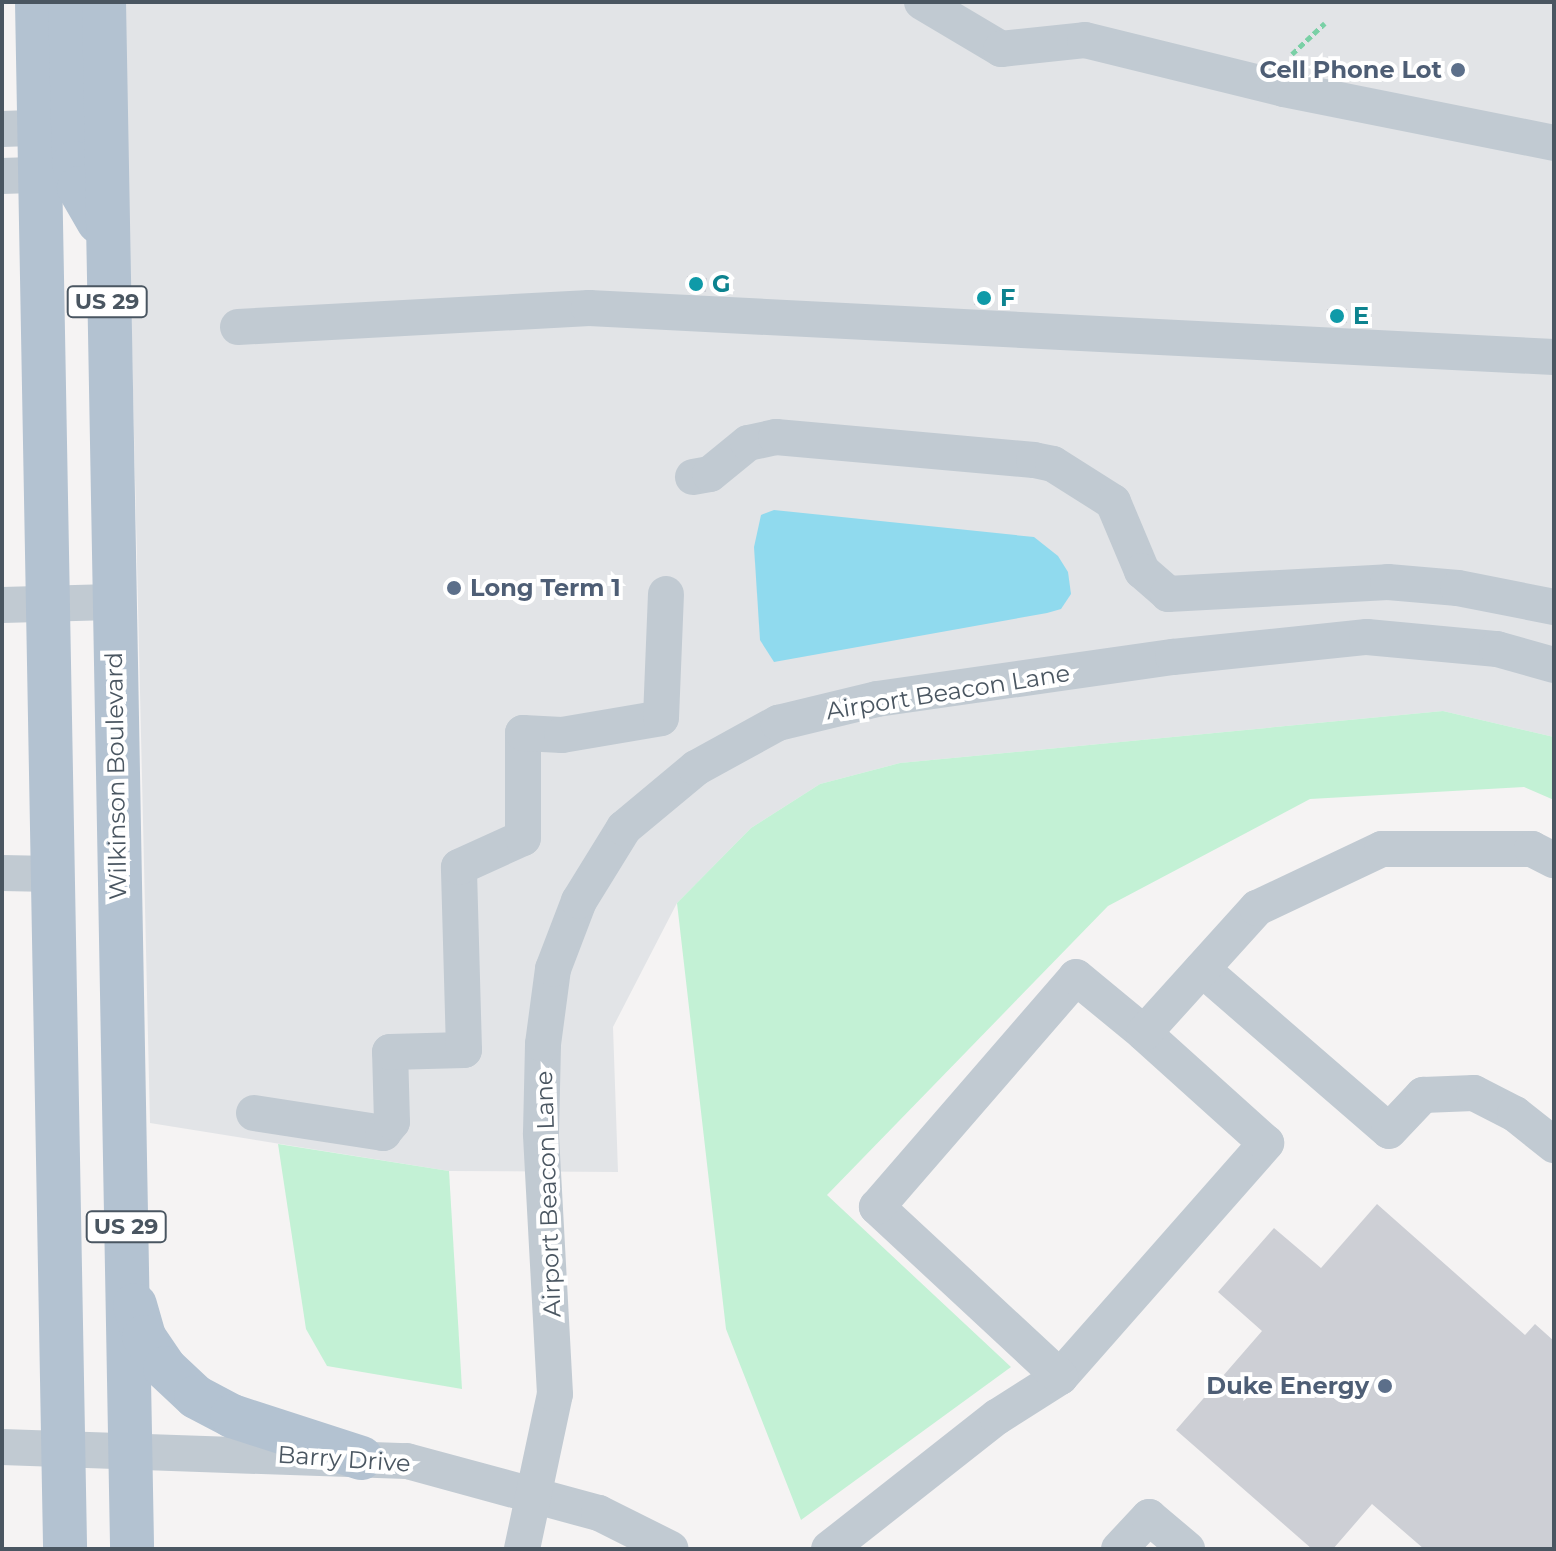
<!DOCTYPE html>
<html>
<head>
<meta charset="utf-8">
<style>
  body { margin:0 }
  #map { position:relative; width:1556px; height:1551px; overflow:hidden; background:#f5f3f3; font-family:Montserrat,sans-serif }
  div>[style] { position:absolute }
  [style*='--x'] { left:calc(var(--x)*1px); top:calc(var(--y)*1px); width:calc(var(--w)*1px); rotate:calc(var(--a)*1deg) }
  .airport>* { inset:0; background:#e2e4e7 }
  .green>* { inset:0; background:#c3f1d5 }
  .water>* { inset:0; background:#90daee }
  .building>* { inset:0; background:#cdcfd5 }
  .path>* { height:5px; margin-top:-2.5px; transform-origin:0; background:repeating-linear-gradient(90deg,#7ad0a6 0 6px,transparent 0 10px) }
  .minor>* { height:36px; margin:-18px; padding:0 18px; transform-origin:18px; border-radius:18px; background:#c1cad2 }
  .major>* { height:44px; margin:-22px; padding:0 22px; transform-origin:22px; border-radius:22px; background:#b3c2d1 }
  .dots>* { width:22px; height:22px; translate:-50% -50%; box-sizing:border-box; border:4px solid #fff; border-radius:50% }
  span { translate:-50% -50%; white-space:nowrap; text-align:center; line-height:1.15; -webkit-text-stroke:8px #fff; paint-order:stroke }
  .shield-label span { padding:2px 6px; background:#fff; border:2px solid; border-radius:6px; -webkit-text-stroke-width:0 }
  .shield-label { font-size:22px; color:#4a5661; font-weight:700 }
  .service-label { font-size:24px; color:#4e5e75; font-weight:700 }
  .right { translate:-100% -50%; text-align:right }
  .left { translate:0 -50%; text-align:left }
  .culture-label { font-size:24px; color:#0d838f; font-weight:700 }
  .street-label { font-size:24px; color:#4a5661 }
  .frame { position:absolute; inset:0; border:4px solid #4a5661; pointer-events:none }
</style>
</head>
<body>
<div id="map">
  <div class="airport">
    <div style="clip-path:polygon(124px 2px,1554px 2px,1554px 737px,1443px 711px,900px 763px,820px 784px,751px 828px,677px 903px,613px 1027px,618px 1172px,449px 1171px,150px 1123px)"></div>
  </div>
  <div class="green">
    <div style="clip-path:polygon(1443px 711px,1554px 737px,1554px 800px,1524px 787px,1310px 799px,1108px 906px,827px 1195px,1011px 1367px,801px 1520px,726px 1329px,677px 903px,751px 828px,820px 784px,900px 763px)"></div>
    <div style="clip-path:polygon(278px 1144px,449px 1171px,462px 1389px,327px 1366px,306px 1329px)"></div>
  </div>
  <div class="water">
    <div style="clip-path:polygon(774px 510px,1034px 537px,1058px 556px,1068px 572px,1071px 594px,1061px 609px,1047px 613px,774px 662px,760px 640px,754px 547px,761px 515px)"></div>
  </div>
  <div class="building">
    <div style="clip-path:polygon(687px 276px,707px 278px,706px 292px,686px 290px)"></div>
    <div style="clip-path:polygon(974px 292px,994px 292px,993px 305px,974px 305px)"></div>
    <div style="clip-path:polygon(1327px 309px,1347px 309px,1347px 323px,1327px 322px)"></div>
    <div style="clip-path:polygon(1377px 1204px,1525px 1335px,1535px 1324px,1554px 1341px,1554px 1549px,1424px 1549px,1372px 1504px,1333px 1549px,1312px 1549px,1176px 1430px,1262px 1331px,1218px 1292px,1274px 1228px,1321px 1268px)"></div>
  </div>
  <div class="path">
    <div style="--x:1292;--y:54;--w:45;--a:-43.2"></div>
  </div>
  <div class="minor">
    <div style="--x:922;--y:2;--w:92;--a:30.7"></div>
    <div style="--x:1001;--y:49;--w:84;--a:-6.1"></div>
    <div style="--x:1085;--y:40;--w:205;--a:13.8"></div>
    <div style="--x:1284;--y:89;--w:275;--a:11.3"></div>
    <div style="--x:2;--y:129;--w:37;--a:-2"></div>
    <div style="--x:2;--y:176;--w:38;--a:-2"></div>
    <div style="--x:238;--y:327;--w:352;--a:-3.1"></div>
    <div style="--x:589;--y:308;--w:966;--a:2.91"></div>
    <div style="--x:693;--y:477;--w:17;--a:-10"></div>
    <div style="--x:710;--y:474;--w:49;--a:-39.2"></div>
    <div style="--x:748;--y:443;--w:29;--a:-12"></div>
    <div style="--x:776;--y:437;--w:259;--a:5.1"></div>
    <div style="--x:1034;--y:460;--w:19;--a:12"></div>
    <div style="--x:1053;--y:464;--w:71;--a:32.3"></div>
    <div style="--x:1113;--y:502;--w:75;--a:67.2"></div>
    <div style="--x:1142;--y:571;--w:35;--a:41"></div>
    <div style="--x:1168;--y:594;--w:220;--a:-3.1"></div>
    <div style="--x:1388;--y:582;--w:70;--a:4.9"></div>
    <div style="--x:1458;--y:588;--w:98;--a:11.2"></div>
    <div style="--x:2;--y:605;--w:110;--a:-1.6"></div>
    <div style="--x:2;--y:873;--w:50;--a:1.1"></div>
    <div style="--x:1202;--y:969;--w:247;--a:40.9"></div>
    <div style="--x:1389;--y:1131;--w:50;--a:-46.6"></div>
    <div style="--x:1423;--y:1095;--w:51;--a:-2.2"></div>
    <div style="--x:1474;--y:1093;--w:46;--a:27.1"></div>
    <div style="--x:1515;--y:1114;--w:50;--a:38.5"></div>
    <div style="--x:254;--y:1113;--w:131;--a:8.8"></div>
    <div style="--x:383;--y:1133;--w:14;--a:-51"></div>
    <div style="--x:392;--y:1122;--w:70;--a:-91.6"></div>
    <div style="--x:390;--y:1052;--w:74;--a:-1.5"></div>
    <div style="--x:464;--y:1050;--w:183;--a:-91.6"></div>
    <div style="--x:459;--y:867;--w:70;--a:-24.4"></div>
    <div style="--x:523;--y:838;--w:105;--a:-90"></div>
    <div style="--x:523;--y:733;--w:39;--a:3"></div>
    <div style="--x:562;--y:735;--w:100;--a:-9.7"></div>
    <div style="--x:661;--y:718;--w:124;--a:-87.7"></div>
    <div style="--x:1060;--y:1377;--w:312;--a:-48.6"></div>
    <div style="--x:1266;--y:1143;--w:164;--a:-138"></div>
    <div style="--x:2;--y:1447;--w:405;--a:2"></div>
    <div style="--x:407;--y:1461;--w:199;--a:15.2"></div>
    <div style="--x:599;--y:1513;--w:80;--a:26.6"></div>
    <div style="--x:522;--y:1549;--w:158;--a:-78"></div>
    <div style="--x:555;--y:1394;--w:261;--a:-93.1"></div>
    <div style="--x:541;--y:1133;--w:89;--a:-88.7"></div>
    <div style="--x:543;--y:1044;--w:76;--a:-82.4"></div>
    <div style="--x:553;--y:969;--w:73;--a:-69.1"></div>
    <div style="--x:579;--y:901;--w:86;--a:-58.3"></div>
    <div style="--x:624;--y:828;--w:94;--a:-39.8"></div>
    <div style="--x:696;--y:768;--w:94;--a:-28.8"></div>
    <div style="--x:778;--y:723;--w:102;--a:-13.6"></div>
    <div style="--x:877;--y:699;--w:299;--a:-8.1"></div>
    <div style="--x:1173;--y:657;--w:195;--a:-5.9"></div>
    <div style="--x:1367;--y:637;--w:131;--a:5.3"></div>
    <div style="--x:1497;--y:649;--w:59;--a:15.7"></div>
    <div style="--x:829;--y:1549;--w:214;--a:-38.2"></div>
    <div style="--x:997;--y:1417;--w:75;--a:-32.4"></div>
    <div style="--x:1060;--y:1377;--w:250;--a:-137.1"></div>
    <div style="--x:877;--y:1207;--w:304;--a:-49.1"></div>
    <div style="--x:1076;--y:977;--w:88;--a:39.5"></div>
    <div style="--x:1144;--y:1033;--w:169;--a:-47.9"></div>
    <div style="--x:1257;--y:908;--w:138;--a:-25.3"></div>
    <div style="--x:1382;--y:849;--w:150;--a:0"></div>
    <div style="--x:1532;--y:849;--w:25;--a:27"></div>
    <div style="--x:1119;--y:1549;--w:44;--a:-46.8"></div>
    <div style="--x:1149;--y:1517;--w:50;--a:40.1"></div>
  </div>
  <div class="major">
    <div style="--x:37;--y:2;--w:1547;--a:88.96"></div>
    <div style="--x:70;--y:2;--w:161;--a:88.6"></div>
    <div style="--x:74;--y:163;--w:25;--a:79"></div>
    <div style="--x:79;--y:188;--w:39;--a:60"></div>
    <div style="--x:104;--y:2;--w:1547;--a:88.96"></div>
    <div style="--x:135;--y:1305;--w:33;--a:74"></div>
    <div style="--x:144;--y:1337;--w:37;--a:56"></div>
    <div style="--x:165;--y:1368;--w:42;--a:43.1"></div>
    <div style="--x:196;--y:1397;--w:41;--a:27.8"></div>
    <div style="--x:232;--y:1416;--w:136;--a:18"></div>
  </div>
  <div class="dots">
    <div style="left:1458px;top:70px;background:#5c6f8a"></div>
    <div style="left:696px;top:284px;background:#0f9aa8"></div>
    <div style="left:984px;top:298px;background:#0f9aa8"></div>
    <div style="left:1337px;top:316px;background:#0f9aa8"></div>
    <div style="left:454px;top:588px;background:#5c6f8a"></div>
    <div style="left:1385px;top:1386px;background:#5c6f8a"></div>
  </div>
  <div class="shield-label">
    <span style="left:107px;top:302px">US 29</span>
    <span style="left:126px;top:1227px">US 29</span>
  </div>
  <div class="service-label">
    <span class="right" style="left:1442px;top:70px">Cell Phone Lot</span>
    <span class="left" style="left:470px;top:588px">Long Term 1</span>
    <span class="right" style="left:1369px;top:1386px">Duke Energy</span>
  </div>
  <div class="culture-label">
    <span class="left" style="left:712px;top:284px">G</span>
    <span class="left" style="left:1000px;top:298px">F</span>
    <span class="left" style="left:1353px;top:316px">E</span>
  </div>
  <div class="street-label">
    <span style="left:948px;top:692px;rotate:-9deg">Airport Beacon Lane</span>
    <span style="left:116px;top:776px;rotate:-91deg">Wilkinson Boulevard</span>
    <span style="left:548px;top:1194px;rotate:-92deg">Airport Beacon Lane</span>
    <span style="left:344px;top:1459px;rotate:4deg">Barry Drive</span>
  </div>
  <div class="frame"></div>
</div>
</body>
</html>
